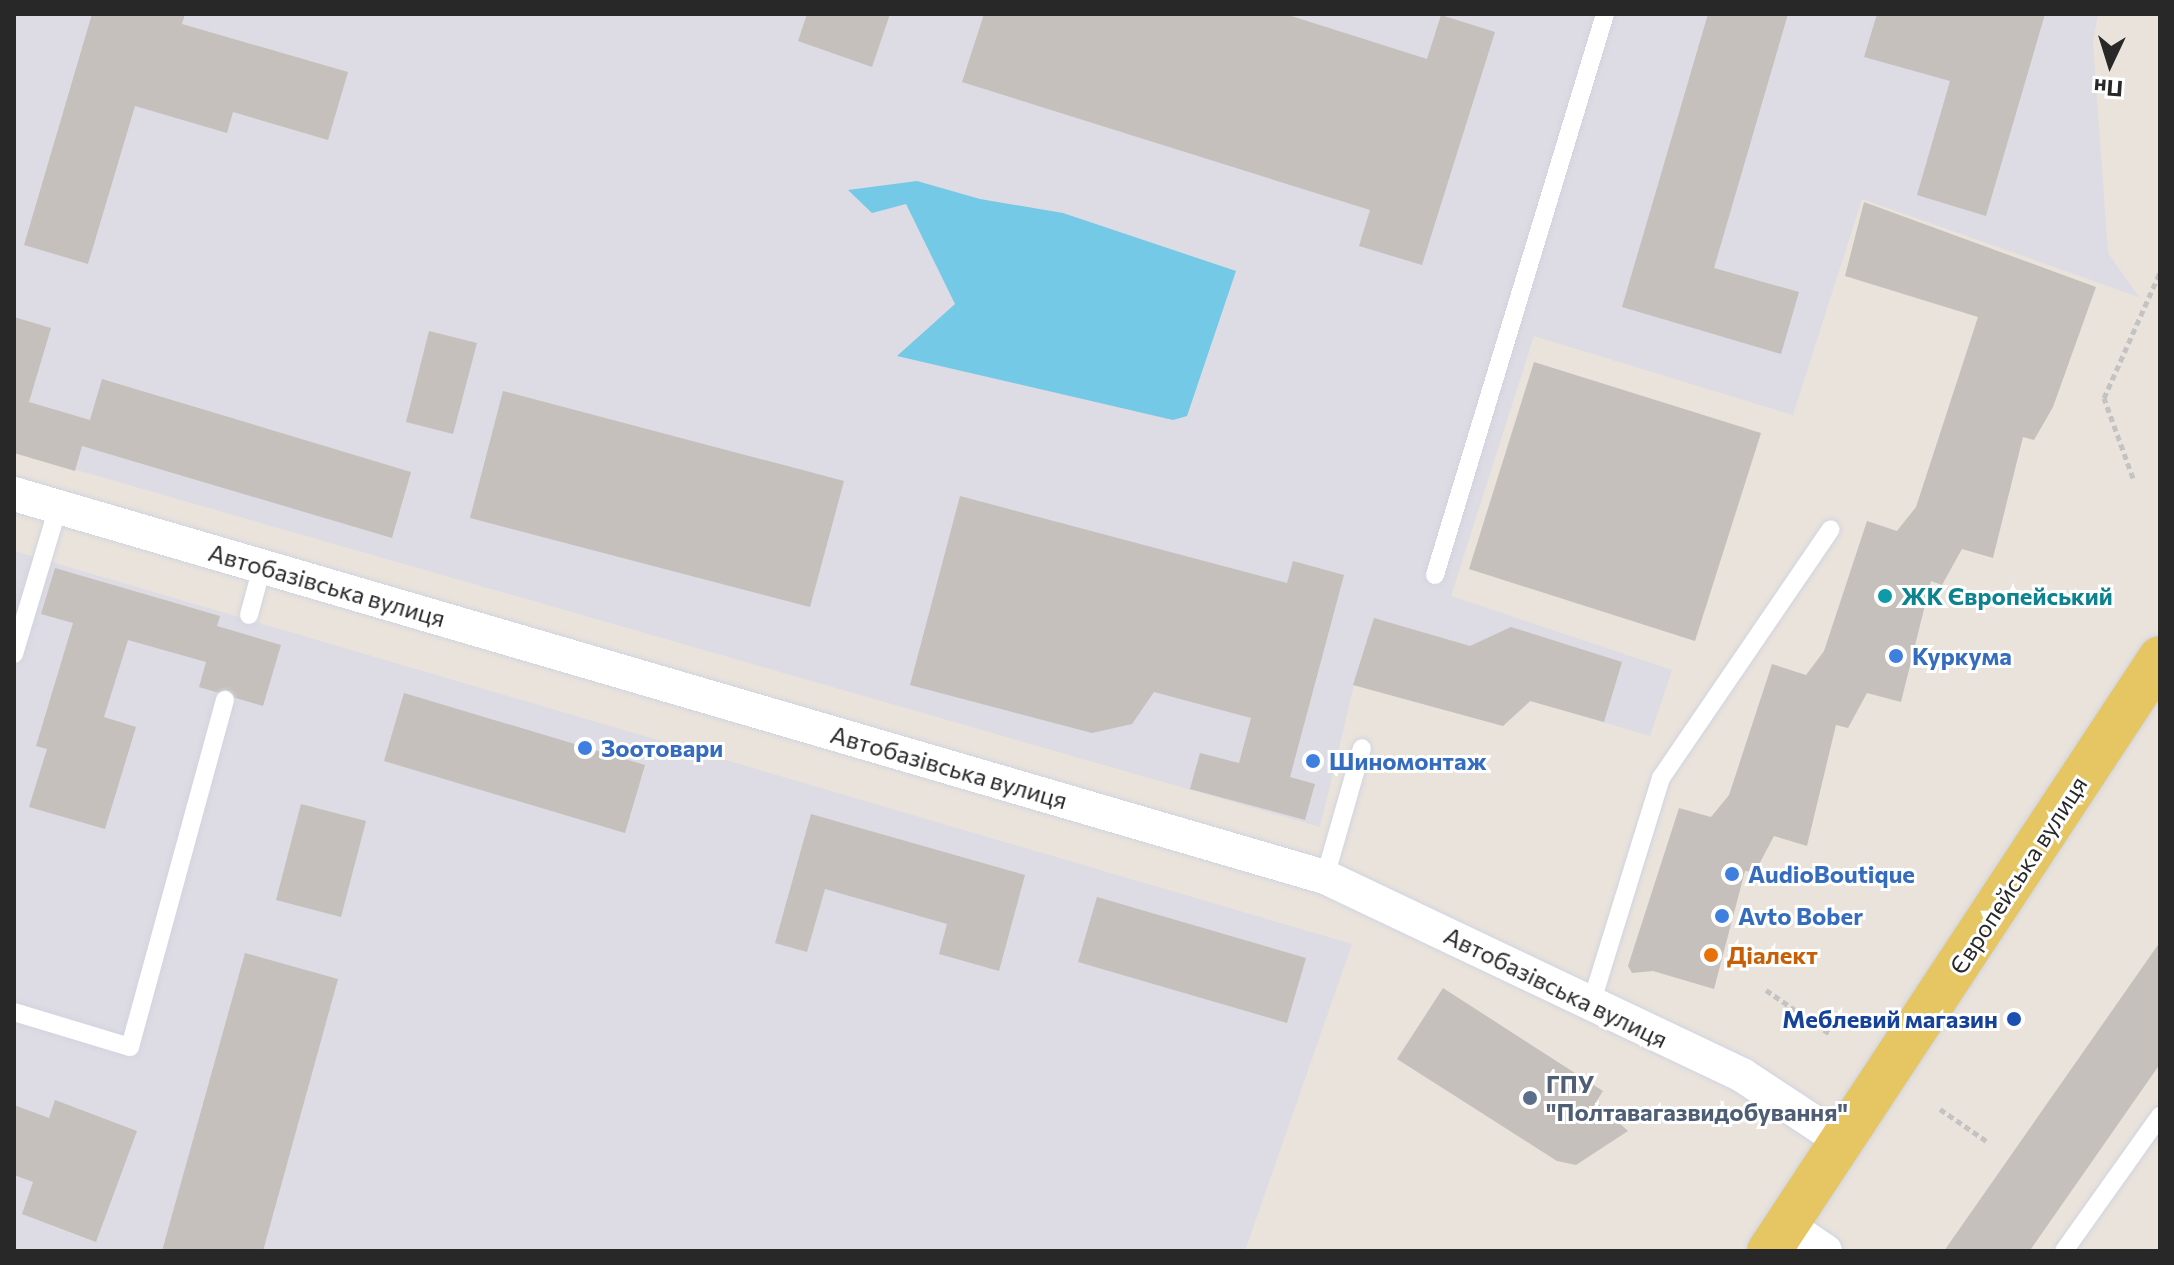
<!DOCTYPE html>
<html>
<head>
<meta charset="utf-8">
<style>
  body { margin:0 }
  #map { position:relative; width:2174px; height:1265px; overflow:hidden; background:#eae3db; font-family:Commissioner,sans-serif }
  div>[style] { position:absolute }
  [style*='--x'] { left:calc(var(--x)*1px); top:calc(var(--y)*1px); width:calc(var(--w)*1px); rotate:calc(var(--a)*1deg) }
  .industrial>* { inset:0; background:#dddbe3 }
  .water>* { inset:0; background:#74c9e6 }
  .building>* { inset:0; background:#c5c0bb }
  .path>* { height:5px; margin-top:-2.5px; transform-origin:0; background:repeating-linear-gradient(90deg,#c3c3c3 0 6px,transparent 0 10px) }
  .roads { filter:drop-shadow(0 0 2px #d0d4e0) drop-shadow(0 0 2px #d0d4e0) }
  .service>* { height:18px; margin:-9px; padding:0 9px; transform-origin:9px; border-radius:9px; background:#fff }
  .minor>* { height:34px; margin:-17px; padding:0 17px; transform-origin:17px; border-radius:17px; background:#fff }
  .primary>* { height:44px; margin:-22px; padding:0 22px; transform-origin:22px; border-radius:22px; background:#e6c663 }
  .dots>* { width:22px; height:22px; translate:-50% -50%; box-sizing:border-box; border:4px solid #fff; border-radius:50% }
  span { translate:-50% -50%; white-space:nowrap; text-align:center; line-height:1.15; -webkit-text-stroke:6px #fff; paint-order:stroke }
  .street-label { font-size:24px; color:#282828 }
  .culture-label { font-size:24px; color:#0d838f; font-weight:700 }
  .left { translate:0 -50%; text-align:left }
  .shop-label { font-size:24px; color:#366cbe; font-weight:700 }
  .food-label { font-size:24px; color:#c56008; font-weight:700 }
  .transit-label { font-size:24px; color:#164399; font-weight:700 }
  .right { translate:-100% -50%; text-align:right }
  .service-label { font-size:24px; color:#4e5e75; font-weight:700 }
  .frame { position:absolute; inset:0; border:16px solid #282828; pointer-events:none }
  .north { position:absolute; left:2070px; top:24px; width:80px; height:80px; -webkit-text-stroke:6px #fff; paint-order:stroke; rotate:184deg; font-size:22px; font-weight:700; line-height:32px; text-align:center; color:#282828 }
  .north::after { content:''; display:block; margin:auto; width:28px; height:36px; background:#282828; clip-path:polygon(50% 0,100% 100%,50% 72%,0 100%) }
</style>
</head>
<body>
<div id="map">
  <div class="industrial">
    <div style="clip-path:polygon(14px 14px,2098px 14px,2093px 43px,2108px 253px,2139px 297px,1862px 199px,1793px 415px,1534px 336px,1451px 596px,1672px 670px,1650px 736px,1531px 701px,1503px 726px,1354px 685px,1320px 827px,14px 452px)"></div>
    <div style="clip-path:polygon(14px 551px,1352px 944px,1245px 1251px,14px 1251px)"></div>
  </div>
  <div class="water">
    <div style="clip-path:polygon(917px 181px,980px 199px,1063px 213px,1236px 271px,1187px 416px,1173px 420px,897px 356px,955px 304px,906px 204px,872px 213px,848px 190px)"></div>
  </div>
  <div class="building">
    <div style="clip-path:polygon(92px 14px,185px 14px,182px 24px,348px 72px,328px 140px,233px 112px,227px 133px,135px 106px,88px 264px,24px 245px)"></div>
    <div style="clip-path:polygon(807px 14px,890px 14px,872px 67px,798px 41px)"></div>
    <div style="clip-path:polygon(984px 14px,1285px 14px,1427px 59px,1441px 15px,1495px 32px,1422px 265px,1359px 246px,1370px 210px,962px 82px)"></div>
    <div style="clip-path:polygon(1708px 14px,1788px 14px,1714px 268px,1799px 292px,1781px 354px,1622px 307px)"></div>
    <div style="clip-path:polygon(1877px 14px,2045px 14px,1986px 216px,1917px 195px,1950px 81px,1864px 57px)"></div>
    <div style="clip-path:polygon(1864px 202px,2096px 287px,2053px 407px,2034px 440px,2023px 437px,1993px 558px,1962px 549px,1942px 585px,1931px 581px,1901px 702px,1867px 693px,1848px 728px,1836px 725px,1807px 846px,1774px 836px,1755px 872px,1745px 871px,1714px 989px,1653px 971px,1632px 973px,1628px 966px,1679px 808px,1711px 817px,1729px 795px,1772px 664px,1806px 675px,1824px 651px,1867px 521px,1897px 531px,1916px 507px,1978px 317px,1845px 276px)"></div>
    <div style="clip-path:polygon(14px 317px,51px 328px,29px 402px,90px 420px,102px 379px,411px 472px,392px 538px,82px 446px,75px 471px,14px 453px)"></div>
    <div style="clip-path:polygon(429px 331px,477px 343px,453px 434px,406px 422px)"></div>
    <div style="clip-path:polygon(1534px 362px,1761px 433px,1695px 641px,1469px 569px)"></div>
    <div style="clip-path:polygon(503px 391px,844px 481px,810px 607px,470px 518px)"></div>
    <div style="clip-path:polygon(960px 496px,1287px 583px,1293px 561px,1344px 575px,1290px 777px,1315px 784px,1305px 820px,1190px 789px,1200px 753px,1239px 763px,1251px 718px,1154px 692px,1132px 724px,1092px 733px,910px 685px)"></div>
    <div style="clip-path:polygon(55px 568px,220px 616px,217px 626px,281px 645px,263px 706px,199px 687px,206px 662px,128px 640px,104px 717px,136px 727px,105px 829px,29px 807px,47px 749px,36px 746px,73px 623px,41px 614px)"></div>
    <div style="clip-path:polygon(1374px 618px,1470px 646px,1511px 627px,1622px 662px,1604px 722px,1530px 701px,1503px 726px,1353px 685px)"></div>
    <div style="clip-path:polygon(404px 693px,645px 765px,625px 833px,384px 761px)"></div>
    <div style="clip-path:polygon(301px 804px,366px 821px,341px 917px,276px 900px)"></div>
    <div style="clip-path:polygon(811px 814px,1025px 875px,999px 971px,939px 954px,947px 924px,825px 889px,807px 952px,775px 943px)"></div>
    <div style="clip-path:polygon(1097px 897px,1306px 958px,1287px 1023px,1078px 962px)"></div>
    <div style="clip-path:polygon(2160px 942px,2160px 1064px,2031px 1249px,1944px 1251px)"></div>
    <div style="clip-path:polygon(245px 953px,338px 979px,263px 1251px,162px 1251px)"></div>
    <div style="clip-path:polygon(1443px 988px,1603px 1091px,1596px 1102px,1628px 1131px,1576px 1165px,1557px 1161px,1397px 1059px)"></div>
    <div style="clip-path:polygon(55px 1100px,137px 1131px,96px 1242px,22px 1214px,33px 1182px,14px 1175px,14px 1105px,49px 1118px)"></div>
  </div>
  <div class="path">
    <div style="--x:2133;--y:478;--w:85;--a:-109.9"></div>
    <div style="--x:2104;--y:398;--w:138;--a:-66"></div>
    <div style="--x:1766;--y:990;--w:78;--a:34.5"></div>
    <div style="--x:1940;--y:1109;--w:58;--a:34.5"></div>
  </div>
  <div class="roads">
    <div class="service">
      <div style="--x:1435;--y:575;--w:586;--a:-73.14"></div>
      <div style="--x:249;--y:615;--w:50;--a:-74.8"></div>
      <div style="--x:14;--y:654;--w:153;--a:-73.3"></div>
      <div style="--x:1325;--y:877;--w:134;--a:-74"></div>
      <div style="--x:1591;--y:1004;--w:237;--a:-72.8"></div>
      <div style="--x:1661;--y:778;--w:301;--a:-55.7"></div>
      <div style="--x:14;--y:1012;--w:121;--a:16.8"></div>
      <div style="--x:130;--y:1047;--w:360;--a:-74.7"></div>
      <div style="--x:2064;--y:1251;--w:166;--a:-54.6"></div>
    </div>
    <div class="minor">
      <div style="--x:14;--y:494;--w:1366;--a:16.29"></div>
      <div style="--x:1325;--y:877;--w:462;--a:25.4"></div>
      <div style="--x:1742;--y:1075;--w:120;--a:33.4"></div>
      <div style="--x:1786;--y:1225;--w:47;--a:33.7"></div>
    </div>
    <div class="primary">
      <div style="--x:1769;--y:1251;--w:710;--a:-56.6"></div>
    </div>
  </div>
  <div class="dots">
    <div style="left:1885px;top:596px;background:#0f9aa8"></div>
    <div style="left:1896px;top:656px;background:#3f7fe0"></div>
    <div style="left:585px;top:748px;background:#3f7fe0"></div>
    <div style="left:1313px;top:761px;background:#3f7fe0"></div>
    <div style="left:1732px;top:874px;background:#3f7fe0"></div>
    <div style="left:1722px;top:916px;background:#3f7fe0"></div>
    <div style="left:1711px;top:955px;background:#e8710a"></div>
    <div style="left:2014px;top:1019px;background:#1a4fb4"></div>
    <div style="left:1530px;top:1098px;background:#5c6f8a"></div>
  </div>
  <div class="street-label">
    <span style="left:327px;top:585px;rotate:16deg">Автобазівська вулиця</span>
    <span style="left:949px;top:767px;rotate:16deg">Автобазівська вулиця</span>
    <span style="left:2018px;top:875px;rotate:-57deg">Європейська вулиця</span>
    <span style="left:1556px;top:987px;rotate:26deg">Автобазівська вулиця</span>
  </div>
  <div class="culture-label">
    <span class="left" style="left:1901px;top:596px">ЖК Європейський</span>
  </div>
  <div class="shop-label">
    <span class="left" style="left:1912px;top:656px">Куркума</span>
    <span class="left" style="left:601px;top:748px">Зоотовари</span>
    <span class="left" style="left:1329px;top:761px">Шиномонтаж</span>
    <span class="left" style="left:1748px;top:874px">AudioBoutique</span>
    <span class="left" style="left:1738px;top:916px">Avto Bober</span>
  </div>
  <div class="food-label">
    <span class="left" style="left:1727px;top:955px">Діалект</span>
  </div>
  <div class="transit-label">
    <span class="right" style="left:1998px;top:1019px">Меблевий магазин</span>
  </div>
  <div class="service-label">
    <span class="left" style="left:1546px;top:1098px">ГПУ<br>"Полтавагазвидобування"</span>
  </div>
  <div class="frame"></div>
  <div class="north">Пн</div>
</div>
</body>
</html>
